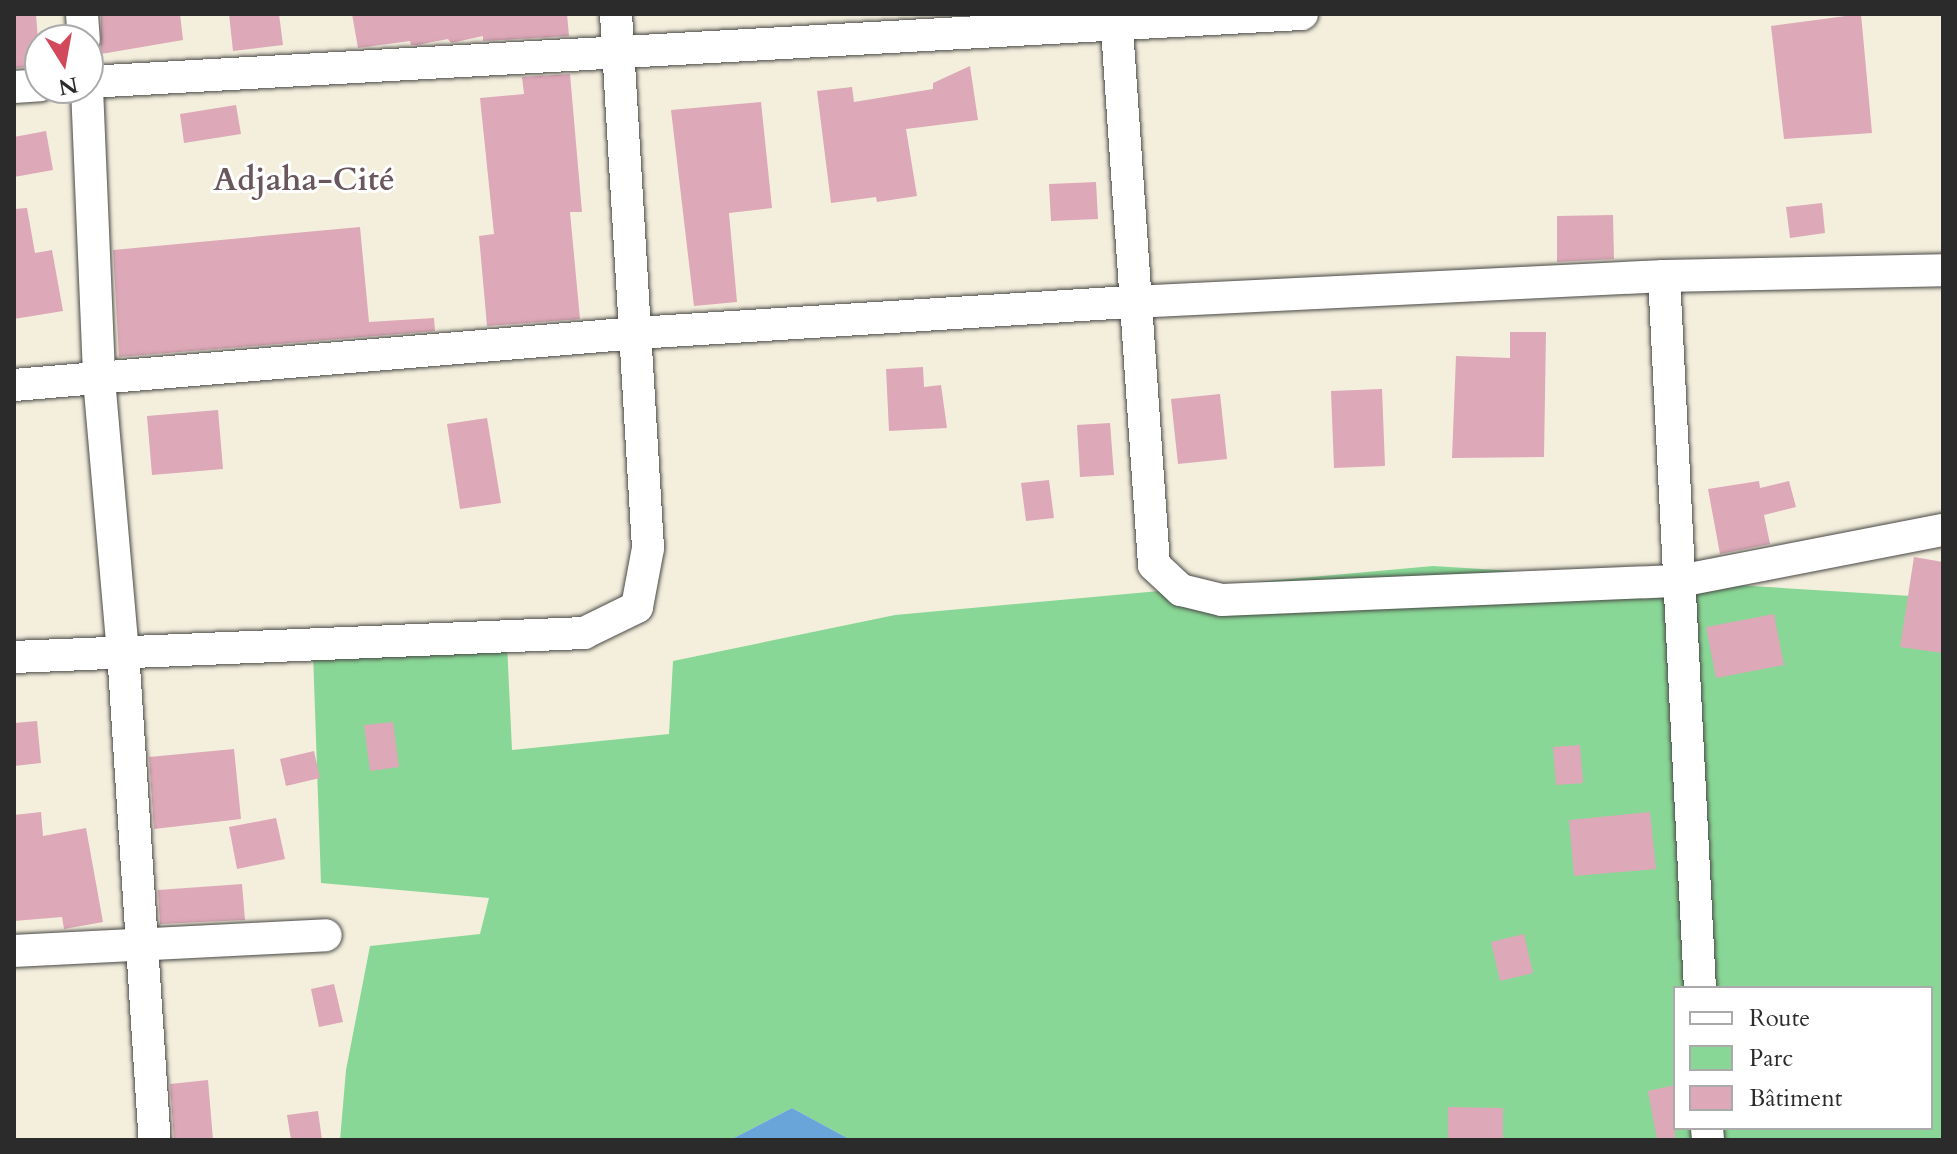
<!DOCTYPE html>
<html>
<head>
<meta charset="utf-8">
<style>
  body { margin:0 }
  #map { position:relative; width:1957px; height:1154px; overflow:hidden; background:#f4efdd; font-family:Cardo,serif }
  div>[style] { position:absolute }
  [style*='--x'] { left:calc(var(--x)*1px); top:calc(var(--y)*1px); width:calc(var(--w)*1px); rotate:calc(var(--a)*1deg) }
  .green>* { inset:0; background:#89d796 }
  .water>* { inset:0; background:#6aa5da }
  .building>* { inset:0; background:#dda8b8 }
  .roads { filter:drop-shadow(0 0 2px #494846) drop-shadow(0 0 2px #494846) }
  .minor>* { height:32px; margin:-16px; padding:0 16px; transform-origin:16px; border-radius:16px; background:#fff }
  span { translate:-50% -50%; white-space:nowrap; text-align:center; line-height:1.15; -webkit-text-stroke:6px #fff; paint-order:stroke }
  .neighbourhood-label { font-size:32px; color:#69575c; font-weight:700 }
  .frame { position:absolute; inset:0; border:16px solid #2b2b2b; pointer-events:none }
  .legend { position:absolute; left:1673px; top:986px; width:260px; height:144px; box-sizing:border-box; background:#fff; border:2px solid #aaa; margin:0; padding:10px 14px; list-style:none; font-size:24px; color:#2b2b2b }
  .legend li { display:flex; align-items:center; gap:16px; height:40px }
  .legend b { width:40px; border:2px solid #aaa }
  .north { position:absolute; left:24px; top:24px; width:80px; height:80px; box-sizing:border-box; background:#fff; border:2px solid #aaa; border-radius:50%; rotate:169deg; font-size:22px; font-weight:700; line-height:32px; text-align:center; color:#2b2b2b }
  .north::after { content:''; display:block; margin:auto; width:28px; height:36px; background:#d1495b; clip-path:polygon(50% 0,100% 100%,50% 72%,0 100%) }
</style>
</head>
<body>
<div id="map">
  <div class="green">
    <div style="clip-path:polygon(evenodd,1433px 566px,1943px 598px,1943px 1140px,851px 1140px,792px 1108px,730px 1140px,340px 1140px,346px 1070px,370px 946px,480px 934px,489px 898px,321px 883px,313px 653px,507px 644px,512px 750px,669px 734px,673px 661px,895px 615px,1433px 566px,1675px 988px,1931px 988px,1931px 1128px,1675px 1128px,1675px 988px)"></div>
  </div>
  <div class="water">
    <div style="clip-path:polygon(792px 1108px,851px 1140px,730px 1140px)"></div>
  </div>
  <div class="building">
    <div style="clip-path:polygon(14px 14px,36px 14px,40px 66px,14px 68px)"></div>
    <div style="clip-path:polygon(101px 14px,180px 14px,183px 40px,101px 54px)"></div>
    <div style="clip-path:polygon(229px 14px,279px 14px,283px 45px,233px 51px)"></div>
    <div style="clip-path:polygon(352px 14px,567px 14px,569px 36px,483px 41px,483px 36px,451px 43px,448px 39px,417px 45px,411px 45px,410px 41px,358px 48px)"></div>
    <div style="clip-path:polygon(1861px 14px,1872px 133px,1784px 139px,1771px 26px)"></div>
    <div style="clip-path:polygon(970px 66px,978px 120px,906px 129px,917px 196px,877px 202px,876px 197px,831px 203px,817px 91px,852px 87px,854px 102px,933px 89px,933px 83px)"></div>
    <div style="clip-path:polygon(570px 74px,582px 212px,570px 212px,580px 319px,487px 326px,479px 236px,494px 234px,480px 98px,524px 94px,522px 77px)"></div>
    <div style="clip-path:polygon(761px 102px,772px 208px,729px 213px,737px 302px,694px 306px,671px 110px)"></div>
    <div style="clip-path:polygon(236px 105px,241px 134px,184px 143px,180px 114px)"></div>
    <div style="clip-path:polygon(46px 131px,53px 170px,14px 177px,14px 137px)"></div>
    <div style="clip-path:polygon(1096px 182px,1098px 219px,1051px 221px,1049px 184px)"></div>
    <div style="clip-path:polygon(1822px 203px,1825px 233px,1790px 238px,1786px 207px)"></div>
    <div style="clip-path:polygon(27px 208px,35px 253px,52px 250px,63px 311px,14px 319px,14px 209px)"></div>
    <div style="clip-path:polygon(1613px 215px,1614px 259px,1557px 262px,1557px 216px)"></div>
    <div style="clip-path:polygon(360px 227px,369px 322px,434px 318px,435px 331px,119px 357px,113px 250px)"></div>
    <div style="clip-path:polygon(1510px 332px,1546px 332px,1544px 457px,1452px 458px,1456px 356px,1510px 358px)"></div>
    <div style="clip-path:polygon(923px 367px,924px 387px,941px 385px,947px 428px,889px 431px,886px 369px)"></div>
    <div style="clip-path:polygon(1382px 389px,1385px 466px,1334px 468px,1331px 391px)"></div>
    <div style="clip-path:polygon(1220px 394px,1227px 459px,1178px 464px,1171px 399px)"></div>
    <div style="clip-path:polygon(218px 410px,223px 469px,152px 475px,147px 416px)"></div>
    <div style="clip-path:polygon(487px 418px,501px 503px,460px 509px,447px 424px)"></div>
    <div style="clip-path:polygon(1110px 423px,1114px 475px,1080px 477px,1077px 425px)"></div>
    <div style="clip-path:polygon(1049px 480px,1054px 518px,1026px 521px,1021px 483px)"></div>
    <div style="clip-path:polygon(1759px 481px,1760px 488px,1789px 481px,1796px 507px,1764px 515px,1770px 544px,1720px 554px,1708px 489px)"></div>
    <div style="clip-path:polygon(1914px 557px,1943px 562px,1943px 653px,1900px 647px)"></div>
    <div style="clip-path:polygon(1774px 614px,1784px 665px,1716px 678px,1706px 627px)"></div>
    <div style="clip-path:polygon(37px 721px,41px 763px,14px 766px,14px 723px)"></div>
    <div style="clip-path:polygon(393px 722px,399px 767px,370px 771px,364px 725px)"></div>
    <div style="clip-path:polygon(1580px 745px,1583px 783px,1556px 785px,1553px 747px)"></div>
    <div style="clip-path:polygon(234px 749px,241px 819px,154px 829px,149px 757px)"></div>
    <div style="clip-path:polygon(314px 751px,320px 778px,286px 786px,280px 759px)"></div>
    <div style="clip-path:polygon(41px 812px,43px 836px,86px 828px,103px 922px,64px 929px,62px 917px,14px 921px,14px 815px)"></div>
    <div style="clip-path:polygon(1650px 812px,1656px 869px,1574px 876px,1569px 820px)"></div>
    <div style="clip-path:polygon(276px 818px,285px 859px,237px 869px,229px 827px)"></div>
    <div style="clip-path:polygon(242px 884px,245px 920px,160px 924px,158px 890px)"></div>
    <div style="clip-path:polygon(1524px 934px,1533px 973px,1500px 981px,1491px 942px)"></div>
    <div style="clip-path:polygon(334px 984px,343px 1022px,319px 1027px,311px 989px)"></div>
    <div style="clip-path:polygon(208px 1080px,213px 1140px,174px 1140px,170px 1084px)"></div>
    <div style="clip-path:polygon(1675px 1085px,1675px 1140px,1657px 1140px,1648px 1091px)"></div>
    <div style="clip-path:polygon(1448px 1107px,1503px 1108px,1503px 1140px,1448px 1140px)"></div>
    <div style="clip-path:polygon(318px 1111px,322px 1140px,291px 1140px,287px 1115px)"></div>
  </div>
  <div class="roads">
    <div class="minor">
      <div style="--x:82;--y:14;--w:26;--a:86"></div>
      <div style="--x:1116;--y:14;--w:552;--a:86.05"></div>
      <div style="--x:1154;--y:565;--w:37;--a:43"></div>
      <div style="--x:1181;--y:590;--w:42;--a:13.7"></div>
      <div style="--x:1222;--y:600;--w:458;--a:-2.4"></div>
      <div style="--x:1680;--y:581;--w:268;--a:-11"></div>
      <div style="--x:88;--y:82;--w:1216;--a:-3.21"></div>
      <div style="--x:14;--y:87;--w:26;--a:-4"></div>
      <div style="--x:87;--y:88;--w:291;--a:87.6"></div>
      <div style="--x:99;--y:379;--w:273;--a:85"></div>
      <div style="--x:123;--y:651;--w:490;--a:86.3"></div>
      <div style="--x:1664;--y:276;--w:713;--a:87.11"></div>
      <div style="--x:14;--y:385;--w:625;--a:-4.77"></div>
      <div style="--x:637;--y:333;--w:497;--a:-3.6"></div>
      <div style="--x:1133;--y:302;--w:532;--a:-2.8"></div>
      <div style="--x:1664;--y:276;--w:279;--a:-1.2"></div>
      <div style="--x:14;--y:657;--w:571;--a:-2.41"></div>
      <div style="--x:584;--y:633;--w:59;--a:-26.1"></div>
      <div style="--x:637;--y:607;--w:60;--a:-79.4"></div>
      <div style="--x:648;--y:548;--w:535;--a:-93.43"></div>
      <div style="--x:14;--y:951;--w:312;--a:-2.9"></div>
      <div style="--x:1707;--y:1128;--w:12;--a:85"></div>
    </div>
  </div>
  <div class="neighbourhood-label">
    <span style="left:304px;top:180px">Adjaha-Cité</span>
  </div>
  <div class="frame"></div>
  <ul class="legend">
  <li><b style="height:10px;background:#fff"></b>Route</li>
  <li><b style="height:22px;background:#89d796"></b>Parc</li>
  <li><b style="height:22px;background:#dda8b8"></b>Bâtiment</li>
  </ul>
  <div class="north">N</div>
</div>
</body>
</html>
